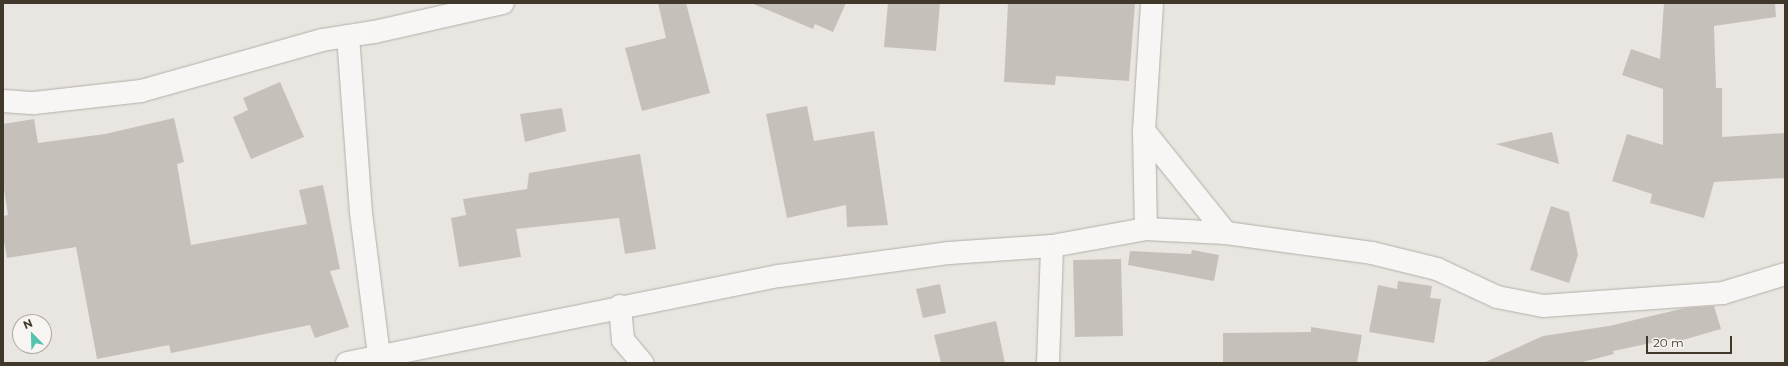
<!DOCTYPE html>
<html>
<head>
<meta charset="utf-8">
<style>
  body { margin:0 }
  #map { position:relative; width:1788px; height:366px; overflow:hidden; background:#e9e6e2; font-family:Montserrat,sans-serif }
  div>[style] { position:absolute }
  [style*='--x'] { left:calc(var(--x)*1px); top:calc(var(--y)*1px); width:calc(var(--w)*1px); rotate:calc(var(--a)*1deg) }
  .building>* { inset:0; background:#c5c1ba }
  .roads { filter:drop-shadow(0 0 1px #b3aea7) drop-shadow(0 0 1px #b3aea7) }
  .minor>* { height:22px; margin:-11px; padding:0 11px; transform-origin:11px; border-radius:11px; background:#f8f6f4 }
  span { translate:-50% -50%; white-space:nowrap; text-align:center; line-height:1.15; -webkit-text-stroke:3px #f7f4f1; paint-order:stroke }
  .frame { position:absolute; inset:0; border:4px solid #40382b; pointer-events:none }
  .north { position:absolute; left:12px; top:314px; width:40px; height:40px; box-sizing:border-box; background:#f7f4f1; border:1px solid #aea9a2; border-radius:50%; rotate:337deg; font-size:11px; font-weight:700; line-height:16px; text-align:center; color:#40382b }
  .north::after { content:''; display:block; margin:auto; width:14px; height:18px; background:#52c3ae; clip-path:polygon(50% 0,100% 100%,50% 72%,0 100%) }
  .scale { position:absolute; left:1646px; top:336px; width:86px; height:18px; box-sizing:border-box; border:2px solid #40382b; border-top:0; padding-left:5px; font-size:12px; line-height:14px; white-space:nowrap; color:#40382b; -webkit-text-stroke:3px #f7f4f1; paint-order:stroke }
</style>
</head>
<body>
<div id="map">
  <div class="building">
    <div style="clip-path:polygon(658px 3px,686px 3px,710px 93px,642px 111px,625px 48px,666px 38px)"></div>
    <div style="clip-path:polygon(751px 3px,846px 3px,833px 32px,815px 24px,813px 29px)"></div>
    <div style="clip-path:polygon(888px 3px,940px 3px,936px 51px,884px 47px)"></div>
    <div style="clip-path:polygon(1008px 3px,1135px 3px,1129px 81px,1056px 76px,1055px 85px,1004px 82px)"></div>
    <div style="clip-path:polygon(1664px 3px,1775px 3px,1776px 17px,1714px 26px,1716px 88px,1722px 88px,1722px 137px,1785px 133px,1785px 178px,1714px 182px,1704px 218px,1650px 203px,1652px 194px,1612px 181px,1627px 134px,1663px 145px,1663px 89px,1622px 75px,1631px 49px,1660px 59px)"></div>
    <div style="clip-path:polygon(280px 82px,304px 137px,251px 159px,233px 117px,248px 110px,243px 98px)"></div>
    <div style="clip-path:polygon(807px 106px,814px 141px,874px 131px,888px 225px,847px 227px,846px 205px,787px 218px,766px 114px)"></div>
    <div style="clip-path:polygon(562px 108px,566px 131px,525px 142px,520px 114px)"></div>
    <div style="clip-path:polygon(174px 118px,184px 162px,177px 164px,191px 245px,307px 224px,299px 190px,323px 185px,340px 269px,330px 271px,349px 327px,315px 338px,310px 325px,171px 353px,169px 345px,97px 359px,76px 247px,7px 258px,3px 236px,3px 216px,8px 215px,3px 183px,3px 124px,34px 119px,38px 143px,105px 134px)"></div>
    <div style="clip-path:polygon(1552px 132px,1559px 164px,1496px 144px)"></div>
    <div style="clip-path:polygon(640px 154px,656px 249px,625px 254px,619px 218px,516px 229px,521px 257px,459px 267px,451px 218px,466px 215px,463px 199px,527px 189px,529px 173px)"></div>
    <div style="clip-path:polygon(1551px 206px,1569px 212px,1578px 255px,1569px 283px,1530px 270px)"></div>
    <div style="clip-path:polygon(1192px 250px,1219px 255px,1214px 281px,1128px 265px,1130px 251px,1191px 254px)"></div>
    <div style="clip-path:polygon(1121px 259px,1123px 336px,1075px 337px,1073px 260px)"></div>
    <div style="clip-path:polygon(1398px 281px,1432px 286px,1430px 298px,1441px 299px,1434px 343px,1369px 332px,1378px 285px,1397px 289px)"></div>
    <div style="clip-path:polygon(940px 284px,946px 313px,923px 318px,916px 289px)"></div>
    <div style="clip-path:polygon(1714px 306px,1721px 329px,1676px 342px,1675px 338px,1613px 351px,1614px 354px,1579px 363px,1483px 363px,1543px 336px,1609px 326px,1685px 308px)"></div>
    <div style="clip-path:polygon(996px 321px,1005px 363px,941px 363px,934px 335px)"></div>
    <div style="clip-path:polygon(1311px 327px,1362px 335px,1357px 363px,1223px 363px,1223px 333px,1311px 332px)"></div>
  </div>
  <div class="roads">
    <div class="minor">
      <div style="--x:348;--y:36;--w:177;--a:85.8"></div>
      <div style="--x:361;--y:213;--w:144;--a:82.8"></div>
      <div style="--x:3;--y:101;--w:31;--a:4"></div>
      <div style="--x:34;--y:103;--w:108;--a:-6.4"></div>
      <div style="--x:141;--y:91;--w:188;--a:-15.7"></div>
      <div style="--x:322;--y:40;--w:53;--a:-8.7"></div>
      <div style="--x:374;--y:32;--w:132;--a:-12.7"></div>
      <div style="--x:1144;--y:131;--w:131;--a:51.2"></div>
      <div style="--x:1146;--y:229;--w:98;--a:-91.2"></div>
      <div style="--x:1144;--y:131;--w:128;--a:-86.4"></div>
      <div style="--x:620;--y:306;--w:34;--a:85"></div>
      <div style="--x:623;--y:340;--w:30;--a:50"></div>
      <div style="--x:347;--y:363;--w:441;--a:-11.4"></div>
      <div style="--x:779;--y:276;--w:172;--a:-7.7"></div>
      <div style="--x:949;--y:253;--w:103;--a:-3.9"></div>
      <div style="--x:1052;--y:246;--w:96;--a:-10.3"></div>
      <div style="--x:1146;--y:229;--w:80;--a:2.9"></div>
      <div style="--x:1226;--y:233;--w:147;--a:7.8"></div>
      <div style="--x:1372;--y:253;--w:67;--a:13.8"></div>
      <div style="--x:1437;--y:269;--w:66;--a:25"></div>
      <div style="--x:1497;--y:297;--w:47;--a:11.1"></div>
      <div style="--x:1543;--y:306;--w:180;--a:-4.1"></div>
      <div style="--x:1723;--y:293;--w:65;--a:-17"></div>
      <div style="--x:1048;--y:363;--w:117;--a:-88"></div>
    </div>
  </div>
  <div class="frame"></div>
  <div class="north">N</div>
  <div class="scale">20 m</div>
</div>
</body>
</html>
